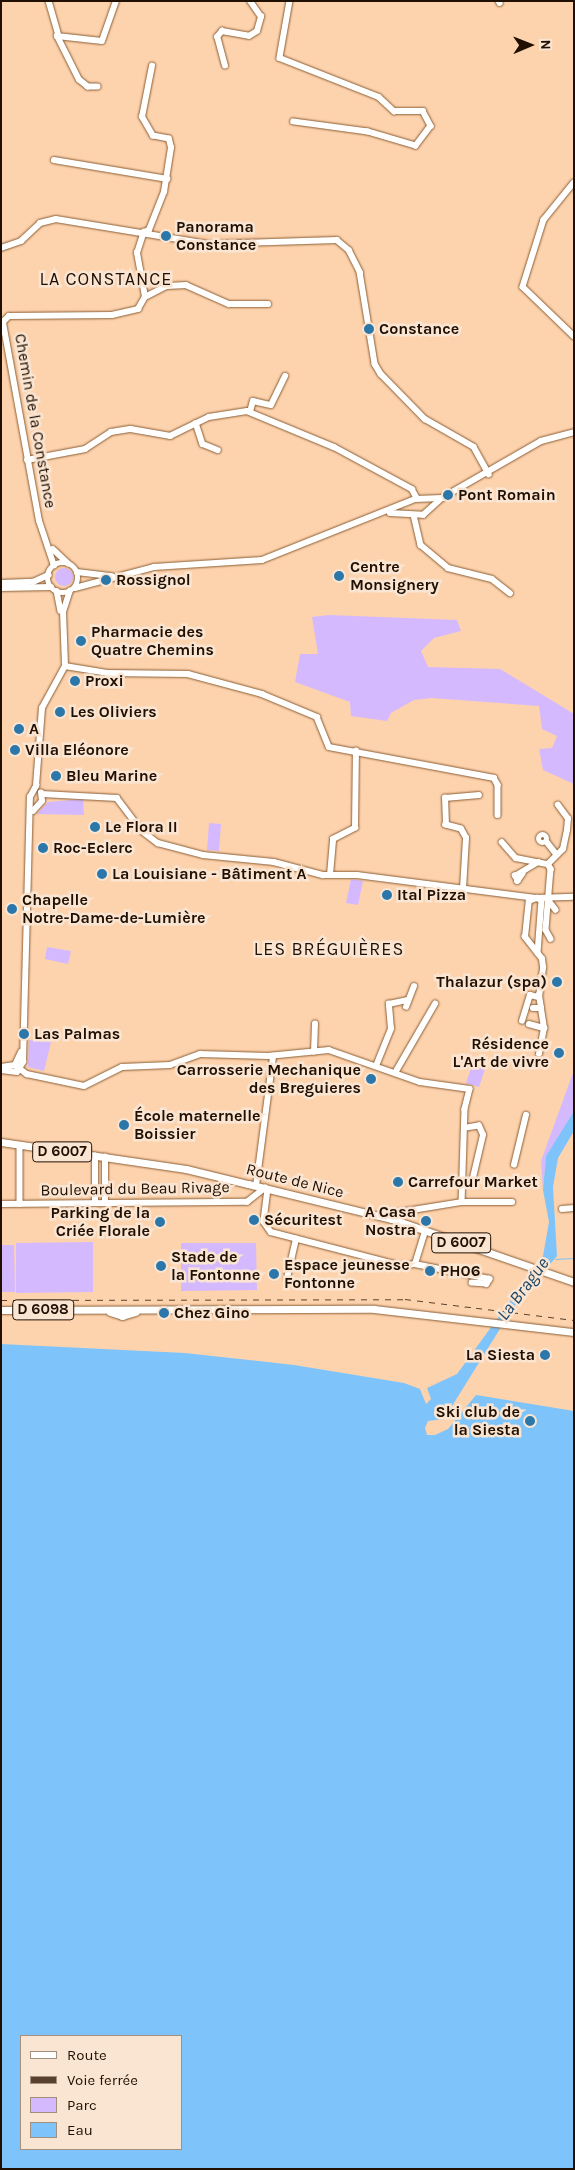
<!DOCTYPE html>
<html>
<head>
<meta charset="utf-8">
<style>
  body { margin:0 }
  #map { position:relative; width:575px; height:2170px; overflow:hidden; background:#fdd3ae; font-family:Karla,sans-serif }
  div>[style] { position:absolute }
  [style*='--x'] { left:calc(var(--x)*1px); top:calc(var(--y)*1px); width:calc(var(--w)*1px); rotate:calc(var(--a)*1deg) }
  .green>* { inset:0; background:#d5b9fe }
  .round { border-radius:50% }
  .water>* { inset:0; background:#7ec4fa }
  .stream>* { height:1px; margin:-0.5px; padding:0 0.5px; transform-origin:0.5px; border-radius:0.5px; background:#7ec4fa }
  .roads { filter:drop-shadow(0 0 1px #8c5e33) drop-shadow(0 0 1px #8c5e33) }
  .minor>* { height:5.5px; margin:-2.75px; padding:0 2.75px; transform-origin:2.75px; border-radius:2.75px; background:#fff }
  .minor>.ring { margin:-2.75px; padding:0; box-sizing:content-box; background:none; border:5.5px solid #fff; border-radius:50% }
  .major>* { height:7px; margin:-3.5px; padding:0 3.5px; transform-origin:3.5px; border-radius:3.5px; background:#fff }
  .rail>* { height:1px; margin-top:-0.5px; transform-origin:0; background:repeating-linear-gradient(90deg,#59412d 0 6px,transparent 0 12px) }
  .dots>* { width:14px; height:14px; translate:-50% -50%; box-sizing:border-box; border:2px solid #fae5d2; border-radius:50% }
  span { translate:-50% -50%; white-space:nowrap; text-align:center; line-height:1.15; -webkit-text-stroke:5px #fae5d2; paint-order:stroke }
  .shield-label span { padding:1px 4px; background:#fae5d2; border:1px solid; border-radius:4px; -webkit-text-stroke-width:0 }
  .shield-label { font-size:15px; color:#210f01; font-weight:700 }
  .poi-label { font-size:16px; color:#210f01; font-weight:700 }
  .left { translate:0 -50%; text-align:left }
  .right { translate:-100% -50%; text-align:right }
  .street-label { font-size:16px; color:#210f01 }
  .neighbourhood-label { font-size:18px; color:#210f01; letter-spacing:1px }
  .water-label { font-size:18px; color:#1f4561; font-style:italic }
  .frame { position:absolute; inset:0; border:2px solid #210f01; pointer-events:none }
  .legend { position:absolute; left:20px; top:2035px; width:162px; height:115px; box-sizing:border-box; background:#fae5d2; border:1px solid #a38f7e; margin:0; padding:6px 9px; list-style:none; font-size:15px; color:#210f01 }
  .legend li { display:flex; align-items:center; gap:10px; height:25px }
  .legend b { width:25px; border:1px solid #a38f7e }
  .north { position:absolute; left:505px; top:20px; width:50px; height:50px; -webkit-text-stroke:4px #fae5d2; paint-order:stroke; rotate:89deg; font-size:14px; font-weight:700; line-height:20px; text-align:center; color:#210f01 }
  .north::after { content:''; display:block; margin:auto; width:18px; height:22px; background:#210f01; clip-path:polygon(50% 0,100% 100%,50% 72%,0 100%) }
</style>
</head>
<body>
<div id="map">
  <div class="green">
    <div class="round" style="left:55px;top:568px;width:18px;height:18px"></div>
    <div style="clip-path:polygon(329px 615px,457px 620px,461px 631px,434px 638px,421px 651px,428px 667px,500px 669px,574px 714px,574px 784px,543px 770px,539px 749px,552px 748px,557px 736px,542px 729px,539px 706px,432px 698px,414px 700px,391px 713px,387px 721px,351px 716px,350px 702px,295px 682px,300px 654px,318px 654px,312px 617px)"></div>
    <div style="clip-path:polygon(83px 799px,84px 815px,37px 814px,48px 802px)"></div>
    <div style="clip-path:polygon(209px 823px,221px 824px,219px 851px,207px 850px)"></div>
    <div style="clip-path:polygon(351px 879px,363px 881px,358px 905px,346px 903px)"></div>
    <div style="clip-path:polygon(47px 947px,71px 951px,68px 964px,45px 959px)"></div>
    <div style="clip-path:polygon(29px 1040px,51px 1042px,44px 1071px,28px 1067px)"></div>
    <div style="clip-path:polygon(474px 1059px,487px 1063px,479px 1087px,466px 1083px)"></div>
    <div style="clip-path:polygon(574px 1070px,574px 1111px,546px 1156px,543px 1190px,541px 1161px)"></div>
    <div style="clip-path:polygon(93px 1242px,93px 1292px,16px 1293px,16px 1243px)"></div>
    <div style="clip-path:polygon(181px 1243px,256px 1243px,257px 1290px,181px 1291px)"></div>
    <div style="clip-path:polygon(1px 1245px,14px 1245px,15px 1292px,1px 1292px)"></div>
  </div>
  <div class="water">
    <div style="clip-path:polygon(evenodd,574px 1111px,574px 1131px,558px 1158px,553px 1187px,557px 1256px,513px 1308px,444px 1419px,428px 1421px,425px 1428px,427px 1435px,435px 1435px,448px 1429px,476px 1395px,574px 1411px,574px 2169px,1px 2169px,1px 1344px,185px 1353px,294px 1365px,404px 1383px,420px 1389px,426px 1404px,431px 1399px,427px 1388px,457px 1374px,543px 1256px,549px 1222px,543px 1190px,546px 1156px,574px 1111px,21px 2036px,181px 2036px,181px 2149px,21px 2149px,21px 2036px)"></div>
  </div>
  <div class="stream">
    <div style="--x:555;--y:1259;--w:19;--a:-3"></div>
  </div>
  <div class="roads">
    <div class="minor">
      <div style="--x:49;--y:1;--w:33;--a:74"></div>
      <div style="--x:290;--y:1;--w:58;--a:100"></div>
      <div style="--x:280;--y:58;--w:106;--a:21.5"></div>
      <div style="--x:379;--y:97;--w:21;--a:43"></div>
      <div style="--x:394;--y:111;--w:29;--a:0"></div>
      <div style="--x:423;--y:111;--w:17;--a:62"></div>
      <div style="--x:431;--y:126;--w:25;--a:127"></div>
      <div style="--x:416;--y:146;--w:50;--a:-163.7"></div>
      <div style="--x:368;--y:132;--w:75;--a:-172.3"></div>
      <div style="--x:499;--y:1;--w:2;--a:63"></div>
      <div style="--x:225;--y:66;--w:30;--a:-105"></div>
      <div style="--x:217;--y:37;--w:8;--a:-50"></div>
      <div style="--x:222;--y:31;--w:27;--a:10"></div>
      <div style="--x:249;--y:36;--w:9;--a:-32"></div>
      <div style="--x:257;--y:31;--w:15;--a:-74"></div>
      <div style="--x:261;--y:17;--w:19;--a:-125"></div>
      <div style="--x:98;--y:87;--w:10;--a:180"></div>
      <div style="--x:88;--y:87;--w:11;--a:-142"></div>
      <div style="--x:79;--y:80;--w:49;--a:-116.6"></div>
      <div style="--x:57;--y:36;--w:45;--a:6.3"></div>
      <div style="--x:102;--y:41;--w:42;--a:-70.7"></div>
      <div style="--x:54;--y:160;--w:115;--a:9.5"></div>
      <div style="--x:574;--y:183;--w:48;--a:129"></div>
      <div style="--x:544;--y:220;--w:70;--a:107.4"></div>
      <div style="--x:523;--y:287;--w:71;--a:43.9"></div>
      <div style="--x:144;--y:232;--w:5;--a:-22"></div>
      <div style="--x:149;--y:230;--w:41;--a:-68.5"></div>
      <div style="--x:164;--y:192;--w:45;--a:-81"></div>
      <div style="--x:171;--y:148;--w:9;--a:-103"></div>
      <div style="--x:169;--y:139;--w:16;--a:-169"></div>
      <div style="--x:153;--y:136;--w:22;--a:-120"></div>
      <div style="--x:142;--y:117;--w:52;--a:-78.9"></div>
      <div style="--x:1;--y:248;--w:21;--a:-19"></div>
      <div style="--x:21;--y:241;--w:26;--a:-43"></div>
      <div style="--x:40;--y:223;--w:16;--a:-14"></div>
      <div style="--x:56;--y:219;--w:154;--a:9.3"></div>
      <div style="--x:208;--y:244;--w:129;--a:-1.8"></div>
      <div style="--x:337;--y:240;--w:16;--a:40"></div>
      <div style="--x:349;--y:250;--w:25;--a:63"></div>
      <div style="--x:360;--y:272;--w:93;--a:80.7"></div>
      <div style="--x:375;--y:364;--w:12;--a:59"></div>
      <div style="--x:381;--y:374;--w:63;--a:45.6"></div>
      <div style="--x:425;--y:419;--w:56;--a:29.7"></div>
      <div style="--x:474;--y:447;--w:31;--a:61"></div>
      <div style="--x:145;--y:297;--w:25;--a:-27"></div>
      <div style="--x:167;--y:286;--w:19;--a:-3"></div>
      <div style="--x:186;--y:285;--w:47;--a:23.8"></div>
      <div style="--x:229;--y:304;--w:39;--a:0"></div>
      <div style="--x:250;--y:412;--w:11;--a:-75"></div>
      <div style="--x:253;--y:401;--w:18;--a:13"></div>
      <div style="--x:271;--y:405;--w:32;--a:-64"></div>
      <div style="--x:196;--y:423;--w:22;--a:72"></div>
      <div style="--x:203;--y:444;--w:16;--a:22"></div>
      <div style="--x:27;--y:460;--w:59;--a:-10.7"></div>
      <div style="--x:85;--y:449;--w:31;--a:-33"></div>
      <div style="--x:111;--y:432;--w:20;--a:-9"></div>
      <div style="--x:131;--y:429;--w:40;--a:10"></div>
      <div style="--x:170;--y:436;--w:43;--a:-26"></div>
      <div style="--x:209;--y:417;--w:38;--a:-9"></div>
      <div style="--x:247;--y:411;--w:94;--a:22.5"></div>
      <div style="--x:334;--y:447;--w:89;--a:28.3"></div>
      <div style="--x:412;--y:489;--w:10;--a:61"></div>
      <div style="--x:390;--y:513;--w:33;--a:3"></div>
      <div style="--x:423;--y:515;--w:25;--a:-42"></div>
      <div style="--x:442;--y:498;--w:114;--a:-29.9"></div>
      <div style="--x:541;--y:441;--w:34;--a:-15"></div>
      <div style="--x:414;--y:515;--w:31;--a:77"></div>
      <div style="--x:421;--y:545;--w:35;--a:40"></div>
      <div style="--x:448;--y:568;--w:45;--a:14"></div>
      <div style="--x:492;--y:579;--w:23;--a:38"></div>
      <div style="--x:53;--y:549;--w:21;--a:43"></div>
      <div class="ring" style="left:48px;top:563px;width:24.5px;height:24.5px"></div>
      <div style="--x:54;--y:566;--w:47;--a:-108.4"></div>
      <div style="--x:39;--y:521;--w:202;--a:-100.3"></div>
      <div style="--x:3;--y:322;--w:8;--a:-45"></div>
      <div style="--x:9;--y:316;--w:103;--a:-0.6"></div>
      <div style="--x:112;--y:315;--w:27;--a:-13"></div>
      <div style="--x:138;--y:309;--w:14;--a:-60"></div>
      <div style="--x:145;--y:297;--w:45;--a:-100.3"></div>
      <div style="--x:137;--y:253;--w:22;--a:-72"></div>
      <div style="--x:77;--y:572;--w:35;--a:7"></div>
      <div style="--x:1;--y:583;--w:32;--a:-2"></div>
      <div style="--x:33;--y:582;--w:17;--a:-24"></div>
      <div style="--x:1;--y:588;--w:50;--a:-1.1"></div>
      <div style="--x:75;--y:588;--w:82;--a:-14.9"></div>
      <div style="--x:154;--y:567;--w:108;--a:-3.7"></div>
      <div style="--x:262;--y:560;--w:165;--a:-21.7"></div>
      <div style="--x:415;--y:499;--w:27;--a:-2"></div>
      <div style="--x:57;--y:591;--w:20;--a:79"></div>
      <div style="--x:65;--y:666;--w:44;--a:9.2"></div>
      <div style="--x:108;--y:673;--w:80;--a:0.7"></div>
      <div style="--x:188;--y:674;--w:77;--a:15.1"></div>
      <div style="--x:262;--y:694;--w:60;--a:22.7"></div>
      <div style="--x:317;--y:717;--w:32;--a:68"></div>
      <div style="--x:329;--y:747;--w:168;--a:10.6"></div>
      <div style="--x:494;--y:778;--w:8;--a:60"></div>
      <div style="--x:498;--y:785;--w:30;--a:90"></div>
      <div style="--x:42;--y:794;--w:75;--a:3.1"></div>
      <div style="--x:117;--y:798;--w:41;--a:52.9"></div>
      <div style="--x:142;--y:831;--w:20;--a:37"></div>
      <div style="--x:158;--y:843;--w:47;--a:14.9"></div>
      <div style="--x:203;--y:855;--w:71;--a:5.6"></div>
      <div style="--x:274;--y:862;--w:51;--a:14.9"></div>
      <div style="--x:323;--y:875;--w:34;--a:0"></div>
      <div style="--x:357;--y:875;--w:180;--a:7.3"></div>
      <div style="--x:536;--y:898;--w:38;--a:-2"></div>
      <div style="--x:33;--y:811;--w:13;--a:-48"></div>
      <div style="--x:42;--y:801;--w:8;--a:-97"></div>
      <div class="ring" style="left:538.5px;top:834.5px;width:3.5px;height:3.5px"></div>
      <div style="--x:502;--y:842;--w:21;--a:49"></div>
      <div style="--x:516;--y:858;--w:33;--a:11"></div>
      <div style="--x:548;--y:864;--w:6;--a:59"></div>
      <div style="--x:551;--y:869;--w:61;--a:94.7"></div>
      <div style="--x:546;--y:930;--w:10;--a:61"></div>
      <div style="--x:547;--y:842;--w:16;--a:52"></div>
      <div style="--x:548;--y:864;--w:21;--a:-45"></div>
      <div style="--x:563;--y:849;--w:19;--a:-78"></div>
      <div style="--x:567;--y:830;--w:11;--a:-85"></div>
      <div style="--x:568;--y:819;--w:17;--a:-126"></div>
      <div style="--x:523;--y:874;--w:9;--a:126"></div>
      <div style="--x:518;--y:881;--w:6;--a:-121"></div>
      <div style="--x:515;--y:876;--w:27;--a:-31"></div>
      <div style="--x:330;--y:875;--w:36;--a:-85"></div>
      <div style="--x:333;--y:839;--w:25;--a:-27"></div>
      <div style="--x:355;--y:828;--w:77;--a:-89.3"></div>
      <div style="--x:463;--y:889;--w:51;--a:-86.6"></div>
      <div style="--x:466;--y:838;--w:10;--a:-119"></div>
      <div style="--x:461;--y:829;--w:16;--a:-165"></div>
      <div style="--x:446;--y:825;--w:27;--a:-92"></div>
      <div style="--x:445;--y:798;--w:34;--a:-5"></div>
      <div style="--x:549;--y:901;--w:11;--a:52"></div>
      <div style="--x:406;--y:1007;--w:22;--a:-69"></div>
      <div style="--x:533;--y:1008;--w:8;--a:0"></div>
      <div style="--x:541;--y:1008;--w:13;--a:-99"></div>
      <div style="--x:522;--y:1021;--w:27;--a:-73"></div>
      <div style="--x:530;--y:995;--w:9;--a:13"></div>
      <div style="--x:539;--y:997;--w:30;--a:-82"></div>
      <div style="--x:543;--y:967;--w:8;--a:-97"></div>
      <div style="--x:542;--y:959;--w:28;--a:-128"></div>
      <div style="--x:525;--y:937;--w:36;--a:-84"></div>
      <div style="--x:529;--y:901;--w:8;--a:-23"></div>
      <div style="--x:536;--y:898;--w:6;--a:18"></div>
      <div style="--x:542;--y:900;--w:53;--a:94.3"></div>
      <div style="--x:529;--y:1024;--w:16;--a:15"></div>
      <div style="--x:544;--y:1028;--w:20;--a:-99"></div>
      <div style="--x:314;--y:1052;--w:28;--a:-88"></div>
      <div style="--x:539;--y:1054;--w:26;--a:-79"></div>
      <div style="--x:15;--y:1065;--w:15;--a:37"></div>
      <div style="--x:27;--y:1074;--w:58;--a:11.9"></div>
      <div style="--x:84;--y:1086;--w:42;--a:-26.6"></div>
      <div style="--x:122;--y:1067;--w:48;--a:-2.4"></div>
      <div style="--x:170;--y:1065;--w:32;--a:-20"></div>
      <div style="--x:200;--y:1054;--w:68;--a:1.7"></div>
      <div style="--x:268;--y:1056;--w:61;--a:-5.6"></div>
      <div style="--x:329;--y:1050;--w:96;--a:19.4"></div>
      <div style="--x:420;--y:1082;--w:50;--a:8"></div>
      <div style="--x:470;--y:1089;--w:21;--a:104"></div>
      <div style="--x:465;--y:1109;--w:93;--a:91.8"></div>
      <div style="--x:376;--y:1066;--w:40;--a:-68"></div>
      <div style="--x:391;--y:1029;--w:25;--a:-95"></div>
      <div style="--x:389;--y:1004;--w:19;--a:-12"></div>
      <div style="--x:1;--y:1067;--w:14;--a:-8"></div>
      <div style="--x:15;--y:1065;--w:14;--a:-65"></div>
      <div style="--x:1;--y:1070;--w:16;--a:7"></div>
      <div style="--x:17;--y:1072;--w:12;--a:-59"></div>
      <div style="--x:23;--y:1062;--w:265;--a:-88.5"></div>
      <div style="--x:30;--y:797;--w:13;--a:-61"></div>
      <div style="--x:36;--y:786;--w:78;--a:-85.6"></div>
      <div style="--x:42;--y:708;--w:48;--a:-61.3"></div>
      <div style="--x:65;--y:666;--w:54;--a:-92.1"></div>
      <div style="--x:63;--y:612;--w:22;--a:-72"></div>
      <div style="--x:395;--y:1073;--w:80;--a:-59.9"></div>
      <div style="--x:20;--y:1145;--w:59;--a:90"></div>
      <div style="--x:514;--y:1165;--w:51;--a:-76.5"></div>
      <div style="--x:460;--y:1184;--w:12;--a:-9"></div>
      <div style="--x:472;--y:1182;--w:48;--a:-76.8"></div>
      <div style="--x:483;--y:1135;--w:10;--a:-114"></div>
      <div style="--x:479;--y:1126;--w:13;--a:171"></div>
      <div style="--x:256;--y:1186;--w:131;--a:-82.5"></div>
      <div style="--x:268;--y:1189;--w:33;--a:97"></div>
      <div style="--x:264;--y:1222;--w:12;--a:55"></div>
      <div style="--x:271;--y:1232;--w:135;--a:14.5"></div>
      <div style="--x:402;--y:1266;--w:13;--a:-9"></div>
      <div style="--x:415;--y:1264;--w:76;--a:11.3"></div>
      <div style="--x:490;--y:1279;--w:6;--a:121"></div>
      <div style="--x:487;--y:1284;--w:15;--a:-176"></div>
      <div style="--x:95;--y:1203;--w:47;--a:-90"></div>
      <div style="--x:105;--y:1203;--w:46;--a:-90"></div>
      <div style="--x:1;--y:1204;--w:246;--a:-0.5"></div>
      <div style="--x:247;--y:1202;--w:23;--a:-38"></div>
      <div style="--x:562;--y:1209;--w:12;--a:-5"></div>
      <div style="--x:392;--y:1219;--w:6;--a:-72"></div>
      <div style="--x:394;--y:1213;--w:69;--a:-9.2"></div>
      <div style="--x:462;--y:1202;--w:50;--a:0"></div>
      <div style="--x:415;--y:1264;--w:34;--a:-73"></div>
      <div style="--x:287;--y:1278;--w:40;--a:-77"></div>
    </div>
    <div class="major">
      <div style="--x:1;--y:1142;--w:187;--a:8.3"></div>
      <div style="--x:186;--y:1169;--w:64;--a:13.6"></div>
      <div style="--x:248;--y:1184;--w:148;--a:13.7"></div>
      <div style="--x:392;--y:1219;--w:193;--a:19.1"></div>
      <div style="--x:1;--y:1310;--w:373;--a:-0.2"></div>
      <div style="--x:374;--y:1309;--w:201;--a:6.6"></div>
      <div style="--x:110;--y:1312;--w:13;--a:18"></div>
      <div style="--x:122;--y:1316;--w:14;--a:-17"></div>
    </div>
  </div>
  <div class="rail">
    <div style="--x:1;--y:1300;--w:404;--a:-0.1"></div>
    <div style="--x:405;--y:1299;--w:170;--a:7.1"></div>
  </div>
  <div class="dots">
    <div style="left:166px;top:236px;background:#2c77aa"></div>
    <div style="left:369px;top:329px;background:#2c77aa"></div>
    <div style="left:448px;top:495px;background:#2c77aa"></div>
    <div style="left:339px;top:576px;background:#2c77aa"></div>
    <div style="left:106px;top:580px;background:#2c77aa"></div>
    <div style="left:81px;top:641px;background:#2c77aa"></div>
    <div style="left:75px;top:681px;background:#2c77aa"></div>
    <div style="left:60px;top:712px;background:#2c77aa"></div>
    <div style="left:19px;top:729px;background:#2c77aa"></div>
    <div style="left:15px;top:750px;background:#2c77aa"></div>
    <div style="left:56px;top:776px;background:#2c77aa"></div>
    <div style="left:95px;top:827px;background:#2c77aa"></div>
    <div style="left:43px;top:848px;background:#2c77aa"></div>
    <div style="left:102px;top:874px;background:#2c77aa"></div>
    <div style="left:387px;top:895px;background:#2c77aa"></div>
    <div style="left:12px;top:909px;background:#2c77aa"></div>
    <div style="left:557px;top:982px;background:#2c77aa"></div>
    <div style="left:24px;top:1034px;background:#2c77aa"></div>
    <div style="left:559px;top:1053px;background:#2c77aa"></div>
    <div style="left:371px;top:1079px;background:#2c77aa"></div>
    <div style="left:124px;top:1125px;background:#2c77aa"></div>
    <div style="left:398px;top:1182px;background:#2c77aa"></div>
    <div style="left:254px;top:1220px;background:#2c77aa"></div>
    <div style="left:426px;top:1221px;background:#2c77aa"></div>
    <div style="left:160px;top:1222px;background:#2c77aa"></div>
    <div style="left:161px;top:1266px;background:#2c77aa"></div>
    <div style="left:430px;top:1271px;background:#2c77aa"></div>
    <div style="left:274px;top:1274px;background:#2c77aa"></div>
    <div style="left:164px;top:1313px;background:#2c77aa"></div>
    <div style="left:545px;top:1355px;background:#2c77aa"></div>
    <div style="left:530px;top:1421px;background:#2c77aa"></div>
  </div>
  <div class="shield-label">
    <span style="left:62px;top:1152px">D 6007</span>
    <span style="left:461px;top:1243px">D 6007</span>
    <span style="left:43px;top:1310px">D 6098</span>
  </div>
  <div class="poi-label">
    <span class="left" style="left:176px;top:236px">Panorama<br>Constance</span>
    <span class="left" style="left:379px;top:329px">Constance</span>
    <span class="left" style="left:458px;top:495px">Pont Romain</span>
    <span class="left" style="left:350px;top:576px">Centre<br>Monsignery</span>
    <span class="left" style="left:116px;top:580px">Rossignol</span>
    <span class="left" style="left:91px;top:641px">Pharmacie des<br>Quatre Chemins</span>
    <span class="left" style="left:85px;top:681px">Proxi</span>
    <span class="left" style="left:70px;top:712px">Les Oliviers</span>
    <span class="left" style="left:29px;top:729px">A</span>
    <span class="left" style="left:25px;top:750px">Villa Eléonore</span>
    <span class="left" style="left:66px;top:776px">Bleu Marine</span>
    <span class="left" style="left:105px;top:827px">Le Flora II</span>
    <span class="left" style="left:53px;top:848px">Roc-Eclerc</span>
    <span class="left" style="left:112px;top:874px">La Louisiane - Bâtiment A</span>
    <span class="left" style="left:397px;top:895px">Ital Pizza</span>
    <span class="left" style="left:22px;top:909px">Chapelle<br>Notre-Dame-de-Lumière</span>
    <span class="right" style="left:547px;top:982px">Thalazur (spa)</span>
    <span class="left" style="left:34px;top:1034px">Las Palmas</span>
    <span class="right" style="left:549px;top:1053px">Résidence<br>L'Art de vivre</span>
    <span class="right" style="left:361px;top:1079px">Carrosserie Mechanique<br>des Breguieres</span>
    <span class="left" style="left:134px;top:1125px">École maternelle<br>Boissier</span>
    <span class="left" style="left:408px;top:1182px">Carrefour Market</span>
    <span class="right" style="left:416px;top:1221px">A Casa<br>Nostra</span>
    <span class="right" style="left:150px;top:1222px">Parking de la<br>Criée Florale</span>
    <span class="left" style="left:264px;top:1220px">Sécuritest</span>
    <span class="left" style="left:171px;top:1266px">Stade de<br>la Fontonne</span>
    <span class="left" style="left:284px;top:1274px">Espace jeunesse<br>Fontonne</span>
    <span class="left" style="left:440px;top:1271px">PH06</span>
    <span class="left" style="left:174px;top:1313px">Chez Gino</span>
    <span class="right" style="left:535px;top:1355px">La Siesta</span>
    <span class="right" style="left:520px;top:1421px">Ski club de<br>la Siesta</span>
  </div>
  <div class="street-label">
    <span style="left:35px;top:421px;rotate:80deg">Chemin de la Constance</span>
    <span style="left:295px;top:1181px;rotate:14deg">Route de Nice</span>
    <span style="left:135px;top:1189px;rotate:-1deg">Boulevard du Beau Rivage</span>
  </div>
  <div class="neighbourhood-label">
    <span style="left:106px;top:279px">LA CONSTANCE</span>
    <span style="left:329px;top:949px">LES BRÉGUIÈRES</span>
  </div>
  <div class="water-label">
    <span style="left:523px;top:1289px;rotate:-53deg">La Brague</span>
  </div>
  <div class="frame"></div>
  <ul class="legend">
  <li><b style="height:6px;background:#fff"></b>Route</li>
  <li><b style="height:6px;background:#59412d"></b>Voie ferrée</li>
  <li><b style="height:14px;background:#d5b9fe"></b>Parc</li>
  <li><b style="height:14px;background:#7ec4fa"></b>Eau</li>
  </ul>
  <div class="north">N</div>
</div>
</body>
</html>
